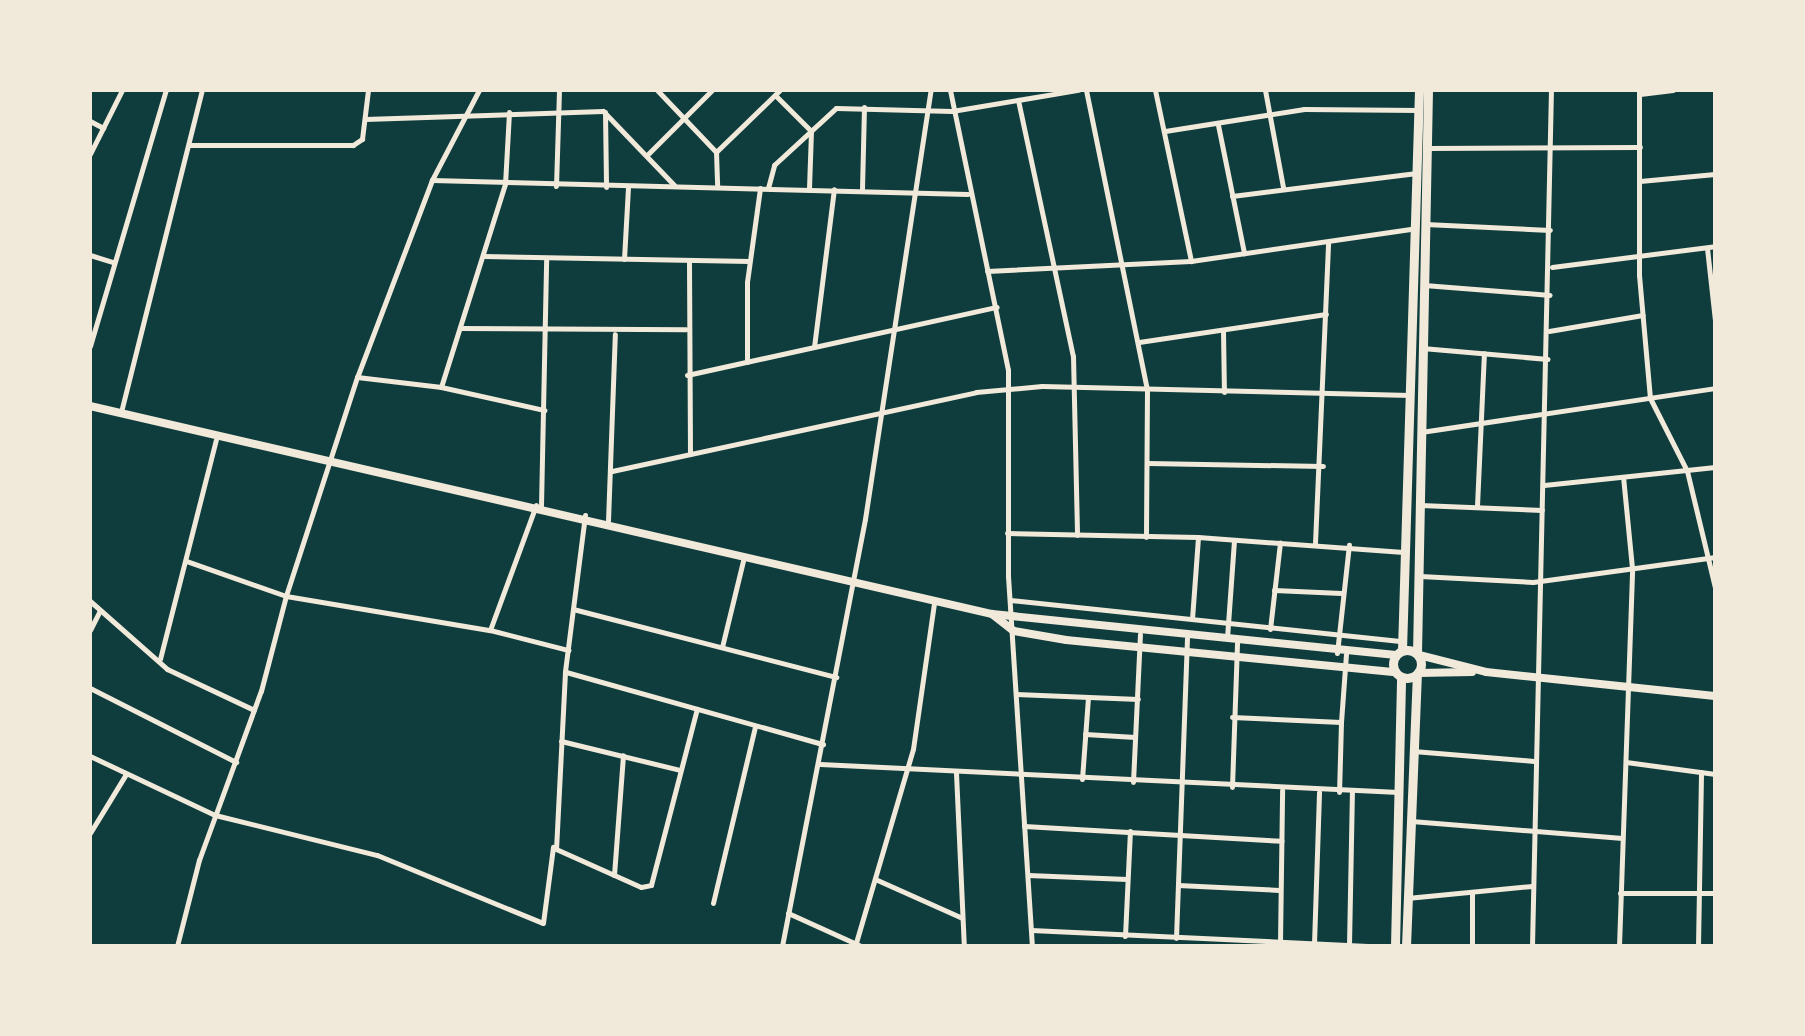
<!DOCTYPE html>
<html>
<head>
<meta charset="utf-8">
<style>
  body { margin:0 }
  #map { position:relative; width:1805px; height:1036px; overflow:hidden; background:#0f3d3e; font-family:"Fira Sans",sans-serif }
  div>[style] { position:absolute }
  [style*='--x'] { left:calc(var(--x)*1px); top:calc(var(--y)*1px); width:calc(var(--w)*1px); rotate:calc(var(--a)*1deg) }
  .minor>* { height:5px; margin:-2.5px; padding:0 2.5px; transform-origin:2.5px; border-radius:2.5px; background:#f1e9da }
  .tertiary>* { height:8px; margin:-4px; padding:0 4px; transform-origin:4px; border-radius:4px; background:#f1e9da }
  .primary>* { height:9px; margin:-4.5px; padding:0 4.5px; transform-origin:4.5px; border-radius:4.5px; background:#f1e9da }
  .primary>.ring { margin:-4.5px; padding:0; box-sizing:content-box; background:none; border:9px solid #f1e9da; border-radius:50% }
  span { translate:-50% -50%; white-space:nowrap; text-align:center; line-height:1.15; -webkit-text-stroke:10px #f1e9da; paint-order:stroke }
  .frame { position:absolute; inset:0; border:92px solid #f1e9da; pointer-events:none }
</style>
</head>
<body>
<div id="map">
  <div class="minor">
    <div style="--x:479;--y:90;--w:102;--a:117.6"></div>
    <div style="--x:432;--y:180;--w:211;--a:110.8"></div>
    <div style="--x:357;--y:377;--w:230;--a:108"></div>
    <div style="--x:286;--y:596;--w:207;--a:9.5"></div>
    <div style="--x:490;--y:630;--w:133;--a:-69.8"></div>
    <div style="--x:657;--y:90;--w:86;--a:46.4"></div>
    <div style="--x:716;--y:152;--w:33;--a:88"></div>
    <div style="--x:950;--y:90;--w:286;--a:78.3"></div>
    <div style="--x:1008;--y:370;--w:206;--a:90"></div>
    <div style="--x:1008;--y:576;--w:371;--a:86.3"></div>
    <div style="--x:1086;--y:90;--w:306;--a:78.5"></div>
    <div style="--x:1147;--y:390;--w:147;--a:90.4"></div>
    <div style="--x:1155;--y:90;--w:175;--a:78.1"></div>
    <div style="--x:1265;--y:90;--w:99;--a:79.5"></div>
    <div style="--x:1639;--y:90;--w:185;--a:90"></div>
    <div style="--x:1639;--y:275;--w:123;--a:84.9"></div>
    <div style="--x:1650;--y:398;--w:82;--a:63.1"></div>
    <div style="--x:1687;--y:471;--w:120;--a:76.5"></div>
    <div style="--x:1640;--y:94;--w:33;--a:-7"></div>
    <div style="--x:775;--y:95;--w:51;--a:45"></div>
    <div style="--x:811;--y:131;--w:57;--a:92"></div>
    <div style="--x:1018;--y:100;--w:262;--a:77.9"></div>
    <div style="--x:1073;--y:356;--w:179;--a:88.7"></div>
    <div style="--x:605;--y:112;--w:75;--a:89.2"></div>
    <div style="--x:365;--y:119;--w:238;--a:-1.9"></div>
    <div style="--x:603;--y:111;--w:103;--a:46.2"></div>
    <div style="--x:90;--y:121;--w:15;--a:28"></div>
    <div style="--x:1218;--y:125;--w:131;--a:78.5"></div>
    <div style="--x:1165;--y:131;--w:141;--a:-9"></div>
    <div style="--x:1304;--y:109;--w:115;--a:0.5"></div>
    <div style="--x:189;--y:145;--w:164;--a:0"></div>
    <div style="--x:353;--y:145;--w:11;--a:-34"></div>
    <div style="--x:362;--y:139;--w:49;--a:-83"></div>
    <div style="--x:1428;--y:148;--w:212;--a:-0.3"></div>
    <div style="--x:716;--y:152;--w:89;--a:-44.1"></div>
    <div style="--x:90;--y:154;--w:72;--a:-63.4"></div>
    <div style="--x:647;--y:155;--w:92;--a:-45"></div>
    <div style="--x:432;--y:180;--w:536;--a:1.5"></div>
    <div style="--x:1640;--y:181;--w:75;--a:-5.3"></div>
    <div style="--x:556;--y:186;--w:96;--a:-88.2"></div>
    <div style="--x:768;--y:188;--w:24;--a:-75"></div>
    <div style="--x:774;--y:165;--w:84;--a:-42.6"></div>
    <div style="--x:836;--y:108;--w:116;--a:1.5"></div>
    <div style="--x:952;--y:111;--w:128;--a:-9.5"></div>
    <div style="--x:862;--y:189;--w:82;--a:-88.6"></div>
    <div style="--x:1232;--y:196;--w:186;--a:-7.1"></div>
    <div style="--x:1425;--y:224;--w:125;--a:2.7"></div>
    <div style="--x:1707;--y:248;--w:73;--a:83.7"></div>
    <div style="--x:90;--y:255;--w:24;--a:17"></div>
    <div style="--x:484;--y:256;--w:265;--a:1.1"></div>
    <div style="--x:624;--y:259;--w:71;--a:-86.8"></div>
    <div style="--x:689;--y:263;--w:191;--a:89.7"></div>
    <div style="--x:1552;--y:267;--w:164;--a:-7.3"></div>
    <div style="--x:987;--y:271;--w:204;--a:-2.8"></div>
    <div style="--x:1191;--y:261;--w:227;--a:-8.3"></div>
    <div style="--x:1424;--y:285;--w:126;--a:4.5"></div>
    <div style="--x:460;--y:328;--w:226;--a:0.3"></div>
    <div style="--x:1223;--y:331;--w:61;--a:89.1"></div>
    <div style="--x:1549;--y:331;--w:95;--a:-9.7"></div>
    <div style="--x:1139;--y:342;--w:189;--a:-8.5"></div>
    <div style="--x:90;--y:346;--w:267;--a:-73.5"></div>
    <div style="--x:814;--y:347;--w:159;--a:-82.8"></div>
    <div style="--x:1422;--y:348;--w:126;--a:5"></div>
    <div style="--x:747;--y:362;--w:80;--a:-90"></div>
    <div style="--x:747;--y:282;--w:95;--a:-82.1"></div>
    <div style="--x:687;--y:375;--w:317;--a:-12.4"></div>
    <div style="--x:357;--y:377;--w:85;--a:6.8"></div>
    <div style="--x:441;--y:387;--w:213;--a:-72.5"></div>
    <div style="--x:505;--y:184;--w:72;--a:-86.8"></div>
    <div style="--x:441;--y:387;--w:106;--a:12.6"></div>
    <div style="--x:121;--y:412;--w:332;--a:-75.9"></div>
    <div style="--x:1421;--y:432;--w:297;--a:-8.5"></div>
    <div style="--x:1148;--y:463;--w:175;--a:1"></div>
    <div style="--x:612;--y:471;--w:372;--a:-12.2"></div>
    <div style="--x:976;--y:392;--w:66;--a:-5.2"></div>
    <div style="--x:1042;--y:386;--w:368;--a:1.4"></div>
    <div style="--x:1544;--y:485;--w:172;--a:-6"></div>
    <div style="--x:1420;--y:505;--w:122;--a:2.3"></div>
    <div style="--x:541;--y:506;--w:247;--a:-88.8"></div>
    <div style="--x:1477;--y:506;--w:153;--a:-87.4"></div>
    <div style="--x:585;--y:515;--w:158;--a:97.3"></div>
    <div style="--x:565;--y:672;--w:177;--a:92.9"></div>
    <div style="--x:556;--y:849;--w:93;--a:24.1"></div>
    <div style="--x:641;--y:887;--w:10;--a:-11"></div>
    <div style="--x:651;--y:885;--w:182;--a:-75.4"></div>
    <div style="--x:608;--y:521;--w:187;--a:-87.9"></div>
    <div style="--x:1007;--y:533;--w:191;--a:1.2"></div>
    <div style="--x:1198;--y:537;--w:206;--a:4.2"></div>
    <div style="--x:1315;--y:543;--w:300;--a:-87.5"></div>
    <div style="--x:1420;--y:576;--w:113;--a:3"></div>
    <div style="--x:1533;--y:582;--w:184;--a:-7.8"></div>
    <div style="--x:1274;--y:590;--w:67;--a:2.6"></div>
    <div style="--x:1010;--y:600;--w:392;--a:6"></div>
    <div style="--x:90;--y:601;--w:103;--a:41.4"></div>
    <div style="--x:167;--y:669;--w:96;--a:25.2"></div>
    <div style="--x:573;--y:609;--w:272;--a:14.5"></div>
    <div style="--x:1192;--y:619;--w:82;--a:-85.8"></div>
    <div style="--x:1270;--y:629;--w:87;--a:-83.4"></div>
    <div style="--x:90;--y:630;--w:22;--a:-63"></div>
    <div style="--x:490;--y:630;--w:81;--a:14.4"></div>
    <div style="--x:1227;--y:638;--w:98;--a:-85.9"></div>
    <div style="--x:722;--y:647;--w:93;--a:-76.3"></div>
    <div style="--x:1337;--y:653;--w:109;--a:-83.7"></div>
    <div style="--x:160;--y:659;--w:226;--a:-75.7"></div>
    <div style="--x:566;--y:672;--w:267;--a:15.7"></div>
    <div style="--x:90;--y:688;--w:164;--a:26.9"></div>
    <div style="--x:1016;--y:694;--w:122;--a:2.3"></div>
    <div style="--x:1232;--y:717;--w:109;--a:2.6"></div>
    <div style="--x:1341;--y:722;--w:70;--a:91.6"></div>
    <div style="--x:1341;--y:722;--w:68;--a:-85.8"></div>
    <div style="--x:1085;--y:734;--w:50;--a:3.4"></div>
    <div style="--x:561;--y:741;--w:122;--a:13.7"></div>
    <div style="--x:1413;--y:751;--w:121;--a:4.7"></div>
    <div style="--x:90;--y:756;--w:138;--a:25.3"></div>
    <div style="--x:215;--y:815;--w:167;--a:13.9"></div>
    <div style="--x:377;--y:855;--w:179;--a:22.3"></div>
    <div style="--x:543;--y:923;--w:77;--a:-82.5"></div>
    <div style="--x:1626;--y:762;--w:90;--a:7.7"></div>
    <div style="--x:820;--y:764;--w:579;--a:2.77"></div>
    <div style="--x:956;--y:773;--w:173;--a:87.4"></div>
    <div style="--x:1082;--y:779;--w:81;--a:-85.8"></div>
    <div style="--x:1133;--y:782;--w:148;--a:-87.3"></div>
    <div style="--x:1232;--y:787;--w:145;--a:-88"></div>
    <div style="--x:1411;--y:821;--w:212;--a:4.6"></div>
    <div style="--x:1024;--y:826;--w:258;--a:3.3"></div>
    <div style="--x:90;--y:833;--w:69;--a:-58.6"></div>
    <div style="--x:614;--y:875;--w:120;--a:-85.7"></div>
    <div style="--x:1028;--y:875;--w:99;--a:2.3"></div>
    <div style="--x:875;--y:879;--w:95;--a:24.1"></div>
    <div style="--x:1178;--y:885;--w:101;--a:2.8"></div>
    <div style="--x:1620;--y:893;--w:95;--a:0"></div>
    <div style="--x:1472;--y:894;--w:52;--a:90"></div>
    <div style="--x:1407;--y:898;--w:126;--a:-5.5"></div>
    <div style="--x:713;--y:903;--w:181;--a:-76.6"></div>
    <div style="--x:788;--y:913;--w:80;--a:24.3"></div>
    <div style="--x:1031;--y:930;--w:337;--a:2.7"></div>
    <div style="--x:1125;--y:936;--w:105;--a:-87.3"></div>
    <div style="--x:1176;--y:938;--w:300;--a:-87.9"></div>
    <div style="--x:1280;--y:942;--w:152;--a:-89.2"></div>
    <div style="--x:1314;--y:944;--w:152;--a:-88.1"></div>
    <div style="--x:1349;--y:945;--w:154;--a:-88.9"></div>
    <div style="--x:177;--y:946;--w:89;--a:-75.7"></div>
    <div style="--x:199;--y:860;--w:180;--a:-69.9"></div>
    <div style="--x:261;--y:691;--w:98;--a:-75.3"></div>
    <div style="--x:286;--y:596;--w:106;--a:-160.7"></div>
    <div style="--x:782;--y:946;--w:435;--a:-79"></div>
    <div style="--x:865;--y:519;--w:434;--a:-81.3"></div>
    <div style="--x:855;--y:946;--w:205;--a:-73.6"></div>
    <div style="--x:913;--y:749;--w:148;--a:-81.8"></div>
    <div style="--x:1532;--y:946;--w:856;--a:-88.73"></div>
    <div style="--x:1619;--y:946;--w:378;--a:-88"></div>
    <div style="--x:1632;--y:568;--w:91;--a:-95.6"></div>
    <div style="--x:1698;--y:946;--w:174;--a:-89"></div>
  </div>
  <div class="tertiary">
    <div style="--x:90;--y:406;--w:926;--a:12.99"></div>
    <div style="--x:992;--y:614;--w:406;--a:5.8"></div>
    <div style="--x:992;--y:614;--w:28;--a:38"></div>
    <div style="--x:1014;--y:631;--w:53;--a:9.8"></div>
    <div style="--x:1066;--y:640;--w:331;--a:5.6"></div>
    <div style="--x:1419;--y:655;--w:69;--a:14.2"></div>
    <div style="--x:1486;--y:672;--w:230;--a:6"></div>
    <div style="--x:1418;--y:673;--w:54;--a:-1.1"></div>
  </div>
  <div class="primary">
    <div class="ring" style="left:1393px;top:650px;width:19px;height:19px"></div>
    <div style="--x:1402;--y:650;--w:560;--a:-88.26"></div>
    <div style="--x:1417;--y:653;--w:563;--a:-88.88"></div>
    <div style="--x:1395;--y:946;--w:269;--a:-88.7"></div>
    <div style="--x:1406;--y:946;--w:271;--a:-87.7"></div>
  </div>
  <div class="frame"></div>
</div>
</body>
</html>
